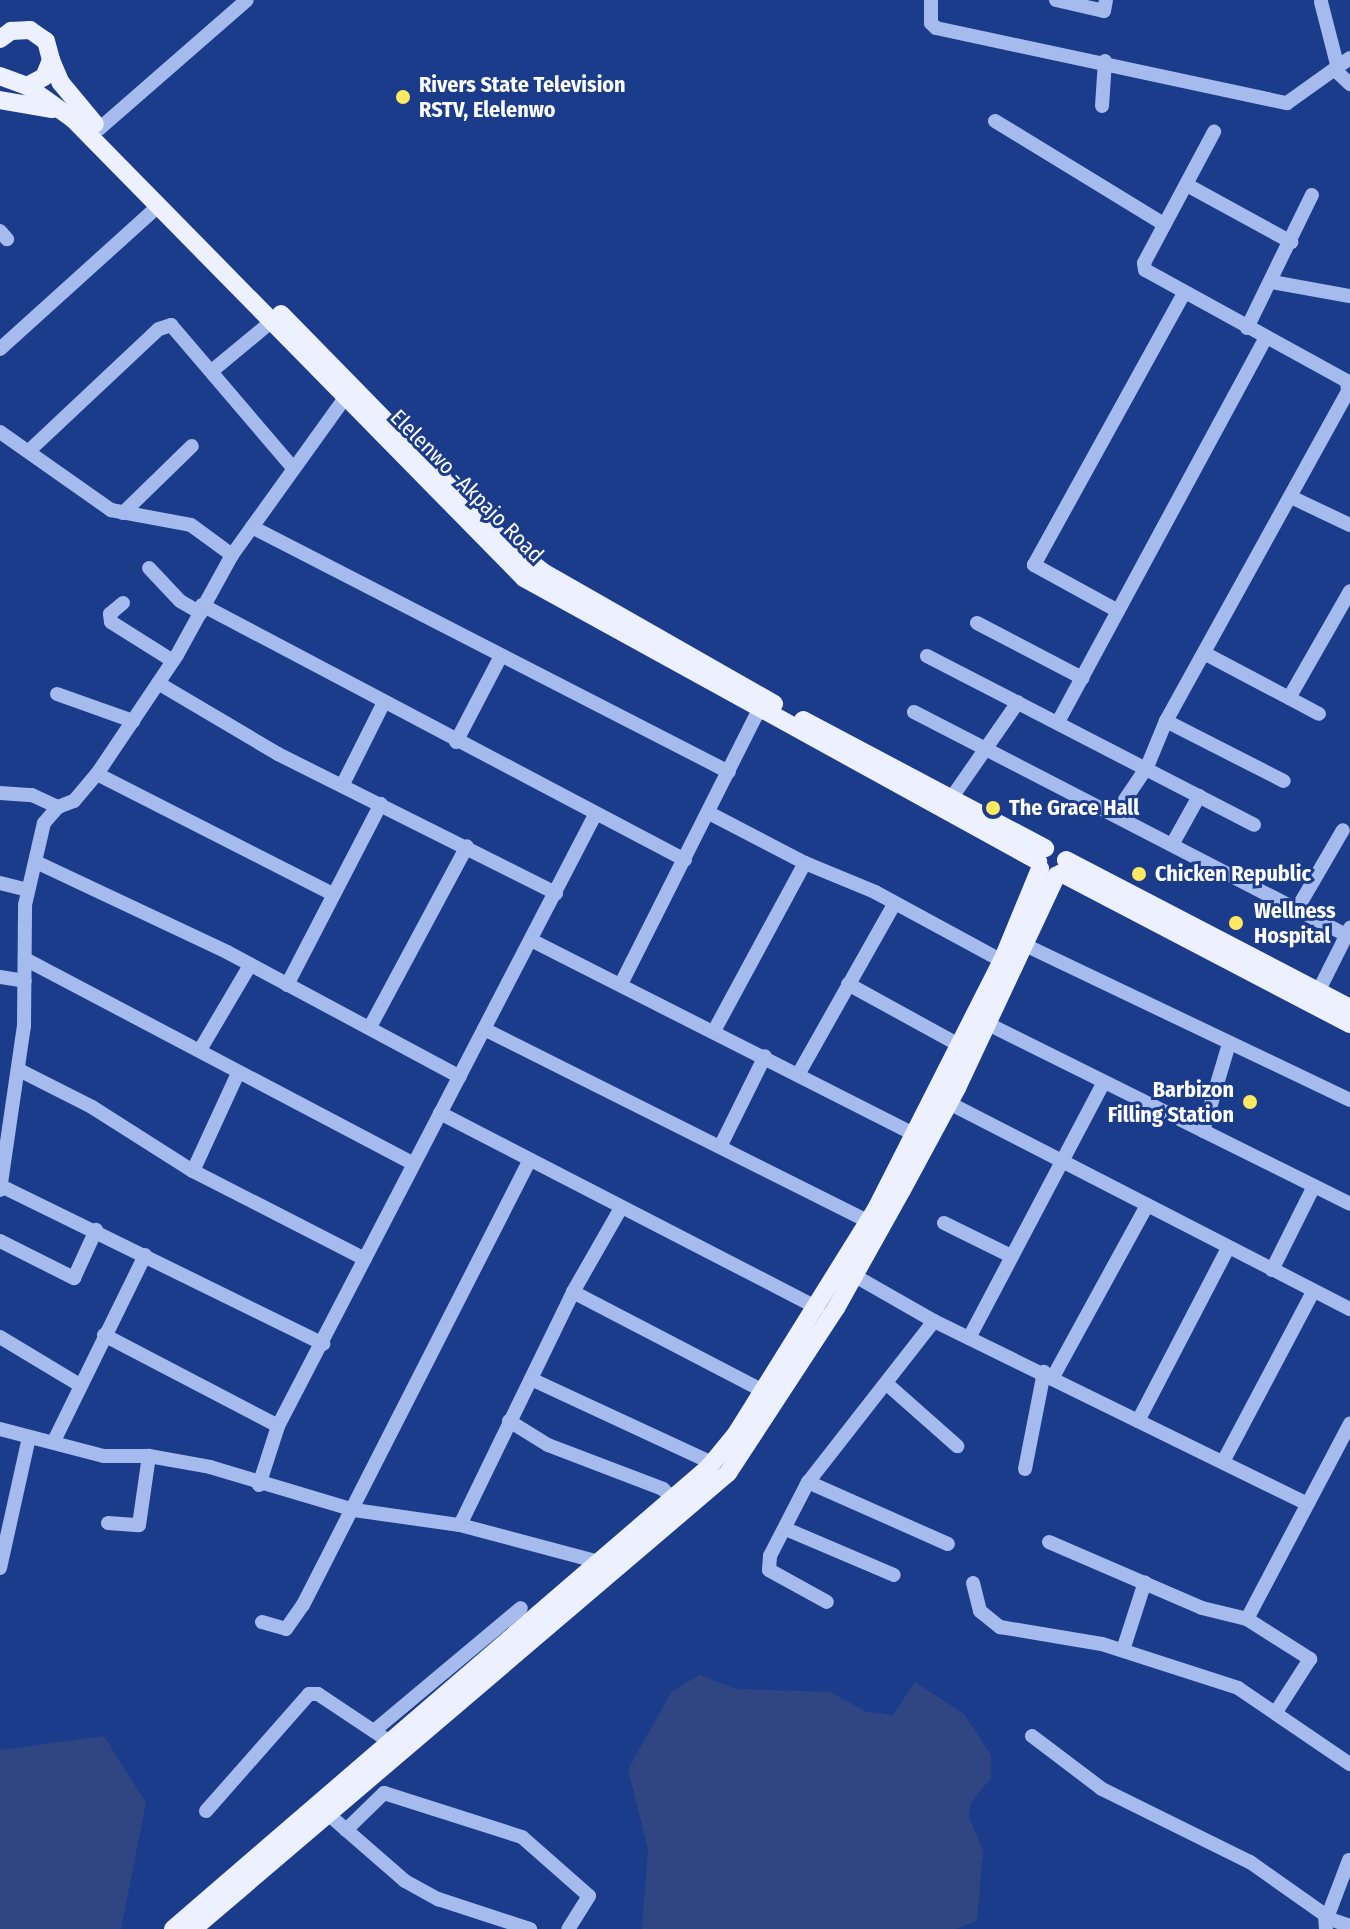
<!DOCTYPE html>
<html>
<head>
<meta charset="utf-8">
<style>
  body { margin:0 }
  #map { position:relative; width:1350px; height:1929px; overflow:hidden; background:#1b3b8b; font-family:"Fira Sans Condensed",sans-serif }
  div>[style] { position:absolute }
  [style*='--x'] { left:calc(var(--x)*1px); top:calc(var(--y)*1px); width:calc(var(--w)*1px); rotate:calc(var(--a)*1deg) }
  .water>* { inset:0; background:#2f4682 }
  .minor>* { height:14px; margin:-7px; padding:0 7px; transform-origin:7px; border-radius:7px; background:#a6bbed }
  .major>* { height:18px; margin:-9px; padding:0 9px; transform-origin:9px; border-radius:9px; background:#ecf0ff }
  .dots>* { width:22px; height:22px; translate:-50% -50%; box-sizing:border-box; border:4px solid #1b3b8b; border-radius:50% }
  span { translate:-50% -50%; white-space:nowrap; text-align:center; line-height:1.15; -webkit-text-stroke:6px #1b3b8b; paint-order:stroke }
  .poi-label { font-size:22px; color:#fff; font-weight:700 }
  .left { translate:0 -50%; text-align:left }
  .right { translate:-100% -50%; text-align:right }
  .street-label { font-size:22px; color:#fff }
</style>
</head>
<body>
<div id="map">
  <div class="water">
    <div style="clip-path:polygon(700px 1675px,736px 1689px,830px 1692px,867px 1712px,893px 1715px,915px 1682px,964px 1714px,991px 1755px,991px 1778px,970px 1804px,969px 1817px,983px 1850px,977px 1921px,956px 1929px,642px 1929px,648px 1849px,628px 1769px,672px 1691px)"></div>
    <div style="clip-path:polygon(104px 1736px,146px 1803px,121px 1929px,0 1929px,0 1750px)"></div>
  </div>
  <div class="minor">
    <div style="--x:931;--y:0;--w:23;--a:90"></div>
    <div style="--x:931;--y:23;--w:7;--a:45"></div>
    <div style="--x:936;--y:28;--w:359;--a:12.1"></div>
    <div style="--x:1287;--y:103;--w:77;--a:-35.5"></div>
    <div style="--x:1056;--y:0;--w:49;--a:12.9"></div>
    <div style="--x:1104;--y:11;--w:11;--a:-80"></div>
    <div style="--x:1321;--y:2;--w:68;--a:75.6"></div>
    <div style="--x:1335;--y:70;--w:21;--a:43"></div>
    <div style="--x:1102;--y:106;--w:45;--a:-86.2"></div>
    <div style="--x:995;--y:121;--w:198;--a:31.4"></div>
    <div style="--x:99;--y:129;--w:196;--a:-41.1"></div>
    <div style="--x:1187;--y:185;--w:119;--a:28.7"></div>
    <div style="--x:0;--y:231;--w:11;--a:49"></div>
    <div style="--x:1272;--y:282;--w:79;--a:10.2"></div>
    <div style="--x:1247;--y:328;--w:148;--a:-64"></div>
    <div style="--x:0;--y:349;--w:213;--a:-42.1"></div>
    <div style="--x:213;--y:370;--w:75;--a:-39.6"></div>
    <div style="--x:0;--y:432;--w:136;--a:35.1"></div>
    <div style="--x:111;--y:510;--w:81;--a:10.6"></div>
    <div style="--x:191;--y:525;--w:51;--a:36.2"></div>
    <div style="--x:31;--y:449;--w:175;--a:-43.2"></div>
    <div style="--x:159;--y:329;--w:13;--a:-18"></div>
    <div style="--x:171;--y:325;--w:188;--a:49.5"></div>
    <div style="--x:1291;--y:497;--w:65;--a:25.4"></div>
    <div style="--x:123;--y:513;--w:96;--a:-44.2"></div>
    <div style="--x:252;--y:527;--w:536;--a:27.19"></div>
    <div style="--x:149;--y:568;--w:45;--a:46.8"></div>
    <div style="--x:180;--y:601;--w:24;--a:30"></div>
    <div style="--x:123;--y:603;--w:17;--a:140"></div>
    <div style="--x:110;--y:614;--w:8;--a:83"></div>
    <div style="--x:111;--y:622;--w:73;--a:32.2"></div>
    <div style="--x:202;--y:605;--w:546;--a:27.83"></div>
    <div style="--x:1118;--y:611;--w:96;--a:-151.3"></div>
    <div style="--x:1034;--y:565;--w:311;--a:-61.1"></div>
    <div style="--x:977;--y:623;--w:119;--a:27.6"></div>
    <div style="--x:1204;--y:653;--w:130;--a:27.9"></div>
    <div style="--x:927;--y:656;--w:368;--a:27.3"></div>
    <div style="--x:158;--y:683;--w:139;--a:30.6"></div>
    <div style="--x:278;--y:754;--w:311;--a:26.6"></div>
    <div style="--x:57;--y:694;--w:81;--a:19.6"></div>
    <div style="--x:1289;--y:698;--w:123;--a:-60.3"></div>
    <div style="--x:914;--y:712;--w:486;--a:27.3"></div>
    <div style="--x:1166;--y:721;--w:132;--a:27"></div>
    <div style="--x:1058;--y:722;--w:437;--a:-61.6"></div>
    <div style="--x:456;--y:742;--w:97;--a:-62.4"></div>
    <div style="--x:97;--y:774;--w:265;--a:27"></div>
    <div style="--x:343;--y:784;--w:89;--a:-63.4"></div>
    <div style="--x:0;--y:793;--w:32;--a:4"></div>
    <div style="--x:32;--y:795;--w:29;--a:25"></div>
    <div style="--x:950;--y:800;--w:119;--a:-55.2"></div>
    <div style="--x:709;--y:813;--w:108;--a:27.5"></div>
    <div style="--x:805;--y:863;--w:76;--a:22.5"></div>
    <div style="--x:875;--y:892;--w:145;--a:28.5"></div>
    <div style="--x:1116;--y:813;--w:55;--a:-56"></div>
    <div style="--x:1147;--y:767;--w:50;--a:-67.6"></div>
    <div style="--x:1166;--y:721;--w:377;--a:-61.1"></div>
    <div style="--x:1348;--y:391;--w:10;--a:-96"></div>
    <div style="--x:1347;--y:381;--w:230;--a:-151.2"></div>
    <div style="--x:1145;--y:270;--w:7;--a:-98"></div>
    <div style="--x:1144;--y:263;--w:149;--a:-61.9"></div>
    <div style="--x:1173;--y:843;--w:54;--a:-61"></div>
    <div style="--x:36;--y:862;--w:211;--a:25.2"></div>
    <div style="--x:227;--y:952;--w:264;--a:28.2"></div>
    <div style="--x:0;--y:883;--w:29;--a:14"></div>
    <div style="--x:1297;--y:909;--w:91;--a:-59.8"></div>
    <div style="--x:533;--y:941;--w:429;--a:26.9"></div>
    <div style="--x:1025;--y:945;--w:360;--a:25.5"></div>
    <div style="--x:25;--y:959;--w:437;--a:27.8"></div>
    <div style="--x:0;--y:977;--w:25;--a:9"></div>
    <div style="--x:621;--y:984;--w:307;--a:-63.3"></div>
    <div style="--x:848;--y:984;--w:129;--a:28.8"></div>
    <div style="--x:287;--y:985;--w:204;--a:-62.6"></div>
    <div style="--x:1318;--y:992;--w:72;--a:-63.4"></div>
    <div style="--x:988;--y:1024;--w:404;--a:26.4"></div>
    <div style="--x:370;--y:1027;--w:205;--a:-61.8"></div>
    <div style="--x:484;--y:1029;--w:431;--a:26.6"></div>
    <div style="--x:714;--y:1031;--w:191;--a:-61.6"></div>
    <div style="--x:200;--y:1050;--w:99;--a:-59.5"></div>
    <div style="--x:19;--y:1070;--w:82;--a:26.9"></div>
    <div style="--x:92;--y:1107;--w:120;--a:32.4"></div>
    <div style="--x:193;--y:1171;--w:193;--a:27.1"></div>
    <div style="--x:799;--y:1073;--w:192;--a:-60.6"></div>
    <div style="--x:949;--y:1103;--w:451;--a:27.2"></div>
    <div style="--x:440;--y:1113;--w:425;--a:27.3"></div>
    <div style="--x:1203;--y:1131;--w:91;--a:-73.4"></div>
    <div style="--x:721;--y:1145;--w:99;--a:-63.7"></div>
    <div style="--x:193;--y:1171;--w:108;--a:-65.3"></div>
    <div style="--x:1;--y:1186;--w:359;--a:26.1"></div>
    <div style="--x:0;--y:1190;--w:166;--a:-81.7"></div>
    <div style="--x:24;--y:1026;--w:121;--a:-89.5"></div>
    <div style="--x:25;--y:905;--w:84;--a:-77"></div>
    <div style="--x:44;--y:823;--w:21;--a:-49"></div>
    <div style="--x:58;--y:807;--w:17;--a:-21"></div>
    <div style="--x:74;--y:801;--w:35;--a:-50"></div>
    <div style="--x:97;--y:774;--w:143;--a:-56.1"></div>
    <div style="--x:177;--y:655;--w:114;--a:-61.2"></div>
    <div style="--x:232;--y:555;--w:193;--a:-54.3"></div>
    <div style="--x:944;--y:1223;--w:75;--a:26.2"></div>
    <div style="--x:0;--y:1241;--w:83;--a:26.6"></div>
    <div style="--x:74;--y:1278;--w:53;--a:-65.4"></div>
    <div style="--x:1272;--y:1270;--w:94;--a:-63.4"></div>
    <div style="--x:855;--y:1276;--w:91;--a:29.7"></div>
    <div style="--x:934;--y:1321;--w:416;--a:26.1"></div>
    <div style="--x:573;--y:1292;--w:214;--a:27.5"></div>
    <div style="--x:934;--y:1321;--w:204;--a:128"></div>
    <div style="--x:808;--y:1482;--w:153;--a:23.9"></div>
    <div style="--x:104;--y:1335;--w:196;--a:27.6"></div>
    <div style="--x:0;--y:1337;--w:93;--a:31"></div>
    <div style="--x:969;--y:1338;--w:289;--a:-62.2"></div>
    <div style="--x:1053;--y:1377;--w:196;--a:-61.3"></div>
    <div style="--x:531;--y:1379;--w:200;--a:24.9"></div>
    <div style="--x:887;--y:1384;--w:94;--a:41.5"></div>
    <div style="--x:509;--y:1421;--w:46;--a:31.6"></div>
    <div style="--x:548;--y:1445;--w:123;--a:20.9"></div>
    <div style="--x:663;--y:1489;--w:13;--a:45"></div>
    <div style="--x:1138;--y:1421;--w:195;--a:-62.5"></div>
    <div style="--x:0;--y:1429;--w:107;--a:14.6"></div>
    <div style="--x:104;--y:1456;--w:45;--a:0"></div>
    <div style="--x:149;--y:1456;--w:62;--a:10.2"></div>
    <div style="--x:210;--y:1467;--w:150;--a:16.6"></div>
    <div style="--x:354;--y:1510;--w:107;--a:8.1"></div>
    <div style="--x:460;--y:1525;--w:144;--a:14.9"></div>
    <div style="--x:54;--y:1441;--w:207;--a:-63.9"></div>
    <div style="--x:1224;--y:1460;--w:190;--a:-62.1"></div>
    <div style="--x:1025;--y:1469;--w:99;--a:-78.9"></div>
    <div style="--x:808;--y:1482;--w:83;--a:117.2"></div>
    <div style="--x:770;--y:1556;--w:14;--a:94"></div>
    <div style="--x:769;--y:1570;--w:66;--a:28.9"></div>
    <div style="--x:259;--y:1485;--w:62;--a:-72.1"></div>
    <div style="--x:278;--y:1426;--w:688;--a:-62.58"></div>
    <div style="--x:108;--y:1523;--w:31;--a:4"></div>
    <div style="--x:139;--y:1525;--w:70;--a:-81.8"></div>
    <div style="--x:460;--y:1525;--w:259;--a:-64.1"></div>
    <div style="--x:573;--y:1292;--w:97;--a:-60.3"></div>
    <div style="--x:786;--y:1529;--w:117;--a:23.1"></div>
    <div style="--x:1049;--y:1542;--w:167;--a:23.3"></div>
    <div style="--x:1202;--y:1608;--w:46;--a:13.7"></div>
    <div style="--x:1247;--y:1619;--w:221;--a:-62.2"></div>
    <div style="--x:0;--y:1568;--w:134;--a:-77.5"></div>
    <div style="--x:973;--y:1583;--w:29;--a:76"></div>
    <div style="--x:980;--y:1611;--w:26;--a:39"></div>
    <div style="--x:1000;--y:1627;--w:103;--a:9.5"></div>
    <div style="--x:1102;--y:1644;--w:143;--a:17.9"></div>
    <div style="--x:1238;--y:1688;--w:135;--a:34.2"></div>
    <div style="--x:1247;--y:1619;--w:75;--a:32.4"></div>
    <div style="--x:1310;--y:1659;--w:63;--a:122.7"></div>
    <div style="--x:262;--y:1622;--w:25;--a:16"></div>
    <div style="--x:286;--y:1629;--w:29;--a:-55"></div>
    <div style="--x:303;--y:1605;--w:498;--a:-63"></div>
    <div style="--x:1123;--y:1650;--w:71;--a:-72.1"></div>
    <div style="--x:375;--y:1730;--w:190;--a:-39.9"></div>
    <div style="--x:1032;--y:1736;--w:88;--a:37.1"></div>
    <div style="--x:1102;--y:1789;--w:165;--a:26.3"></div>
    <div style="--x:1250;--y:1862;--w:92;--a:35.2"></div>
    <div style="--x:1325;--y:1915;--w:14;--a:86"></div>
    <div style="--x:206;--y:1811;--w:156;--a:-48.6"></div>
    <div style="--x:309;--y:1694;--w:9;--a:0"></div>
    <div style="--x:318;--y:1694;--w:87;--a:33.7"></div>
    <div style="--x:328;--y:1814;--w:102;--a:41"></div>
    <div style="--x:405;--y:1881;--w:38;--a:29"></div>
    <div style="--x:438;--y:1899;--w:97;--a:18.1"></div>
    <div style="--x:346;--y:1830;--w:53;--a:-44.2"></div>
    <div style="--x:384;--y:1793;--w:145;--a:17.7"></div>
    <div style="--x:522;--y:1837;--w:89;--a:41.4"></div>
    <div style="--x:589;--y:1896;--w:39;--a:122"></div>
    <div style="--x:1349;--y:1860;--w:62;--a:110.8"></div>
    <div style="--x:1327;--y:1918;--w:24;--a:19"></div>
  </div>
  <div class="major">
    <div style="--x:0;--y:39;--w:14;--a:-36"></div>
    <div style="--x:11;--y:31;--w:19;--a:-3"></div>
    <div style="--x:30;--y:30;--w:19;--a:35"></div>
    <div style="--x:46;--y:41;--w:20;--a:75"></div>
    <div style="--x:51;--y:60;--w:18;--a:112"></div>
    <div style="--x:44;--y:77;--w:19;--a:152"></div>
    <div style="--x:27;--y:86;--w:29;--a:-160"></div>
    <div style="--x:51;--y:60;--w:25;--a:67"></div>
    <div style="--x:61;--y:83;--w:53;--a:50.3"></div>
    <div style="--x:27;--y:86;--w:57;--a:35.7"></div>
    <div style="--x:73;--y:119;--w:643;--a:45.5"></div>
    <div style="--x:524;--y:578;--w:587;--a:28.84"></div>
    <div style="--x:0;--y:100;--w:53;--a:9.8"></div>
    <div style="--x:281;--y:314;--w:312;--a:45.6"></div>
    <div style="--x:499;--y:537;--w:56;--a:38.5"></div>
    <div style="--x:543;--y:572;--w:266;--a:29.7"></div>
    <div style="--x:803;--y:720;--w:274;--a:27.9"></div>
    <div style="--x:1066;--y:860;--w:320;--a:27.5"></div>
    <div style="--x:1061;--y:873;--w:326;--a:27.6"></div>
    <div style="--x:173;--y:1929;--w:708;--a:-40.76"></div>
    <div style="--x:709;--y:1467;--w:43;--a:-50.7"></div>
    <div style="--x:736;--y:1434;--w:265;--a:-58.1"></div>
    <div style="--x:876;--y:1209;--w:278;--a:-63.1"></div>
    <div style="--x:1002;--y:961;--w:100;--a:-67.6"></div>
    <div style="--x:193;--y:1929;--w:703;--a:-40.44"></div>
    <div style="--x:728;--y:1473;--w:197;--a:-56.8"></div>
    <div style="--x:836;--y:1308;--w:135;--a:-60.8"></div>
    <div style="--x:902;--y:1190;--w:116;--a:-61.7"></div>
    <div style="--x:957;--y:1088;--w:235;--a:-64.9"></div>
  </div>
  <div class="dots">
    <div style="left:403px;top:97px;background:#ffe962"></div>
    <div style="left:993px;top:808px;background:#ffe962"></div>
    <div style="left:1139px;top:874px;background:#ffe962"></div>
    <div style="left:1236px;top:923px;background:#ffe962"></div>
    <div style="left:1250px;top:1102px;background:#ffe962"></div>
  </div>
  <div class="poi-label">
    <span class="left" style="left:419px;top:97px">Rivers State Television<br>RSTV, Elelenwo</span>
    <span class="left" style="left:1009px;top:808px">The Grace Hall</span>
    <span class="left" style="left:1155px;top:874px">Chicken Republic</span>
    <span class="left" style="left:1254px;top:923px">Wellness<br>Hospital</span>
    <span class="right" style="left:1234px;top:1102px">Barbizon<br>Filling Station</span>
  </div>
  <div class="street-label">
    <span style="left:467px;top:486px;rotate:45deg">Elelenwo -Akpajo Road</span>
  </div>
</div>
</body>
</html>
